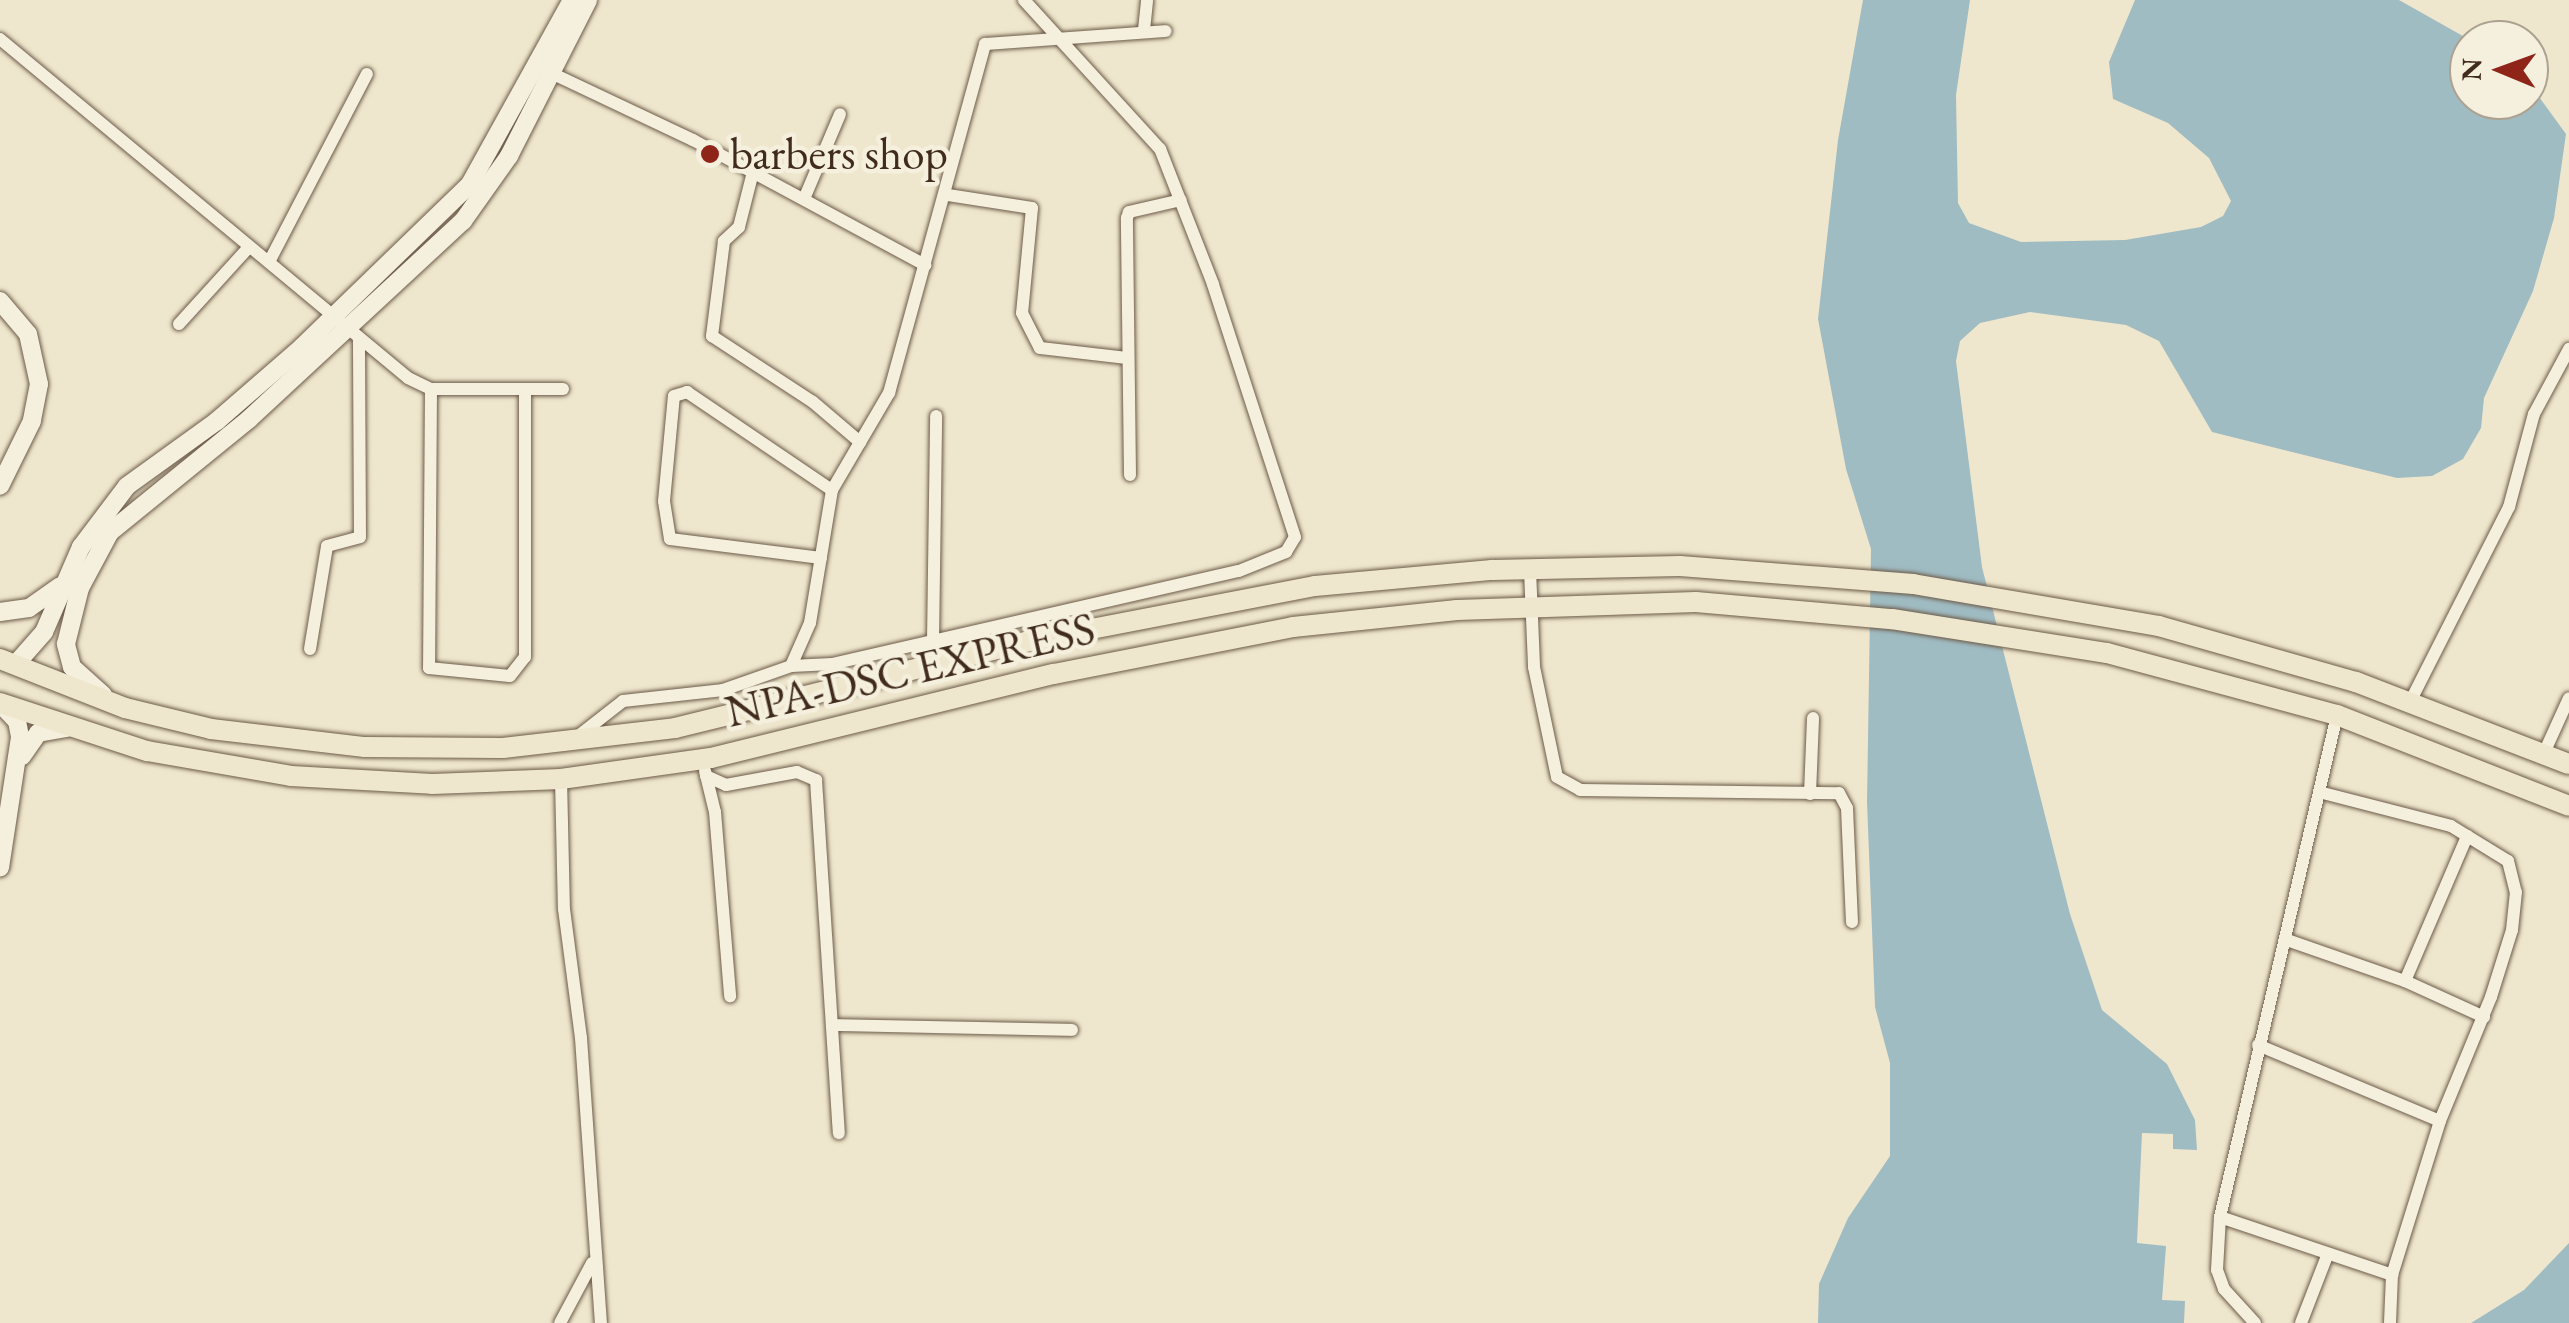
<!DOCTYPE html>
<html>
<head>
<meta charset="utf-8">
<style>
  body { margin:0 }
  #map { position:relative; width:2569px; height:1323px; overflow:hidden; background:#efe7cd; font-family:"EB Garamond",serif }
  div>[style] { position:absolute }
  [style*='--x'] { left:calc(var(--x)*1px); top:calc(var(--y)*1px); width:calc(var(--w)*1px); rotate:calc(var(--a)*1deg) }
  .water>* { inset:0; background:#a0bcc3 }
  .roads { filter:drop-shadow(0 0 2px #6c5a48) drop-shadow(0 0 2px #6c5a48) }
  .street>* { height:12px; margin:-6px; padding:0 6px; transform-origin:6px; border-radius:6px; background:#f5efde }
  .secondary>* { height:18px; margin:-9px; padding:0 9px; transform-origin:9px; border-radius:9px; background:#f5efde }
  .primary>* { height:20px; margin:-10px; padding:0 10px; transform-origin:10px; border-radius:10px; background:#efe7cd }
  .dots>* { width:28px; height:28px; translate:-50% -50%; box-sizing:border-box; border:5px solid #f5efde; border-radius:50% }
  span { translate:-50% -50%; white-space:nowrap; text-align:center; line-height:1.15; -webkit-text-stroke:9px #f5efde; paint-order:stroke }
  .poi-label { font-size:45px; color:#412b1c }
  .left { translate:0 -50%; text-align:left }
  .street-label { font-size:45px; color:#412b1c }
  .north { position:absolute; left:2449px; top:20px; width:100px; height:100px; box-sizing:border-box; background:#f5efde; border:2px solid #ada190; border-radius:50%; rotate:271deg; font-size:28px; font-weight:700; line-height:40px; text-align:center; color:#412b1c }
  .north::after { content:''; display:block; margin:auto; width:35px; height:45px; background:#8f2418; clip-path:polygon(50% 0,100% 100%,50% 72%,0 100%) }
</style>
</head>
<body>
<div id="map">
  <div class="water">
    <div style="clip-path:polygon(1863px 0,1970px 0,1956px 95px,1958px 203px,1969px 223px,2021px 242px,2125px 240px,2201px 227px,2223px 216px,2231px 201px,2209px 158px,2168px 123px,2113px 99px,2109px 62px,2135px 0,2399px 0,2470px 40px,2469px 100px,2529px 100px,2529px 83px,2566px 134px,2554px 218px,2533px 291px,2484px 398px,2481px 428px,2463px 459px,2432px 476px,2397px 478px,2212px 432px,2159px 341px,2126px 325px,2030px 312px,1980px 323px,1960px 341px,1956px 361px,1982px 567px,2070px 914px,2102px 1010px,2167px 1064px,2195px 1120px,2197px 1150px,2173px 1149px,2173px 1134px,2142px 1133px,2137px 1243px,2166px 1246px,2162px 1300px,2185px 1301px,2184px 1323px,1818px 1323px,1819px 1284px,1848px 1218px,1890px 1156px,1890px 1063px,1875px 1007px,1867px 802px,1871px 549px,1846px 469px,1818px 319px,1838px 140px)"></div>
    <div style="clip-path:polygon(2569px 1243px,2569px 1323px,2471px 1323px,2524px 1290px)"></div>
  </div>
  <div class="roads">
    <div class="street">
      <div style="--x:1144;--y:30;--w:30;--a:-84"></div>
      <div style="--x:0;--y:39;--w:530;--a:39.72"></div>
      <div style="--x:408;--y:378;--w:25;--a:26"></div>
      <div style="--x:431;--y:389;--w:132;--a:0"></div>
      <div style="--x:549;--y:72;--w:159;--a:25.3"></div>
      <div style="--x:693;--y:140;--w:264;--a:28.3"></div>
      <div style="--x:753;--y:172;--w:57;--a:104.3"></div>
      <div style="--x:739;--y:227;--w:21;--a:137"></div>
      <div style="--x:724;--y:241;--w:96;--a:97.2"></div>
      <div style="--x:712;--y:336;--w:121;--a:33.2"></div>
      <div style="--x:813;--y:402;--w:62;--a:40.4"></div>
      <div style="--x:948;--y:195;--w:85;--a:8.8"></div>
      <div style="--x:1032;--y:208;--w:105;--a:95.4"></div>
      <div style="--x:1022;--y:313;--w:39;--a:63"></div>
      <div style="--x:1040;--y:348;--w:88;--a:6.6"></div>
      <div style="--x:804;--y:199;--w:92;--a:-67"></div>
      <div style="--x:269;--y:262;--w:212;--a:-62.5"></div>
      <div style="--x:179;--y:324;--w:104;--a:-47.7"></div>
      <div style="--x:431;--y:389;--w:279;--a:90.4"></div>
      <div style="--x:429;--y:668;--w:81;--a:5.6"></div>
      <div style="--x:510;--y:676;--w:24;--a:-52"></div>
      <div style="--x:525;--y:657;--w:267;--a:-90"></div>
      <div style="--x:1130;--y:475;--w:257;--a:-90.7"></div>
      <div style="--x:1127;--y:218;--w:6;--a:-72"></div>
      <div style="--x:1129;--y:212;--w:53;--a:-13"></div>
      <div style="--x:821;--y:558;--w:152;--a:-172.8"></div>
      <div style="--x:670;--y:539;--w:38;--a:-99"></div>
      <div style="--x:664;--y:501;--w:105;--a:-84.6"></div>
      <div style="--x:674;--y:396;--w:14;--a:-17"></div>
      <div style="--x:687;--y:392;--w:175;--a:34.1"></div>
      <div style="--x:1530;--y:570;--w:97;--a:87.6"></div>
      <div style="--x:1534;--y:667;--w:112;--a:78.2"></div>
      <div style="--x:1557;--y:777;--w:26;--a:29"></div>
      <div style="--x:1580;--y:790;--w:259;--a:0.7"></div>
      <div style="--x:1839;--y:793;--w:17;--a:62"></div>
      <div style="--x:1847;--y:808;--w:114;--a:87.5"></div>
      <div style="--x:933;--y:642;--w:226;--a:-89.2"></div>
      <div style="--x:310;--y:649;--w:104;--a:-80.6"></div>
      <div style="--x:327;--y:546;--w:34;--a:-15"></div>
      <div style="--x:360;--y:537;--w:198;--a:-90.3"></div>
      <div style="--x:791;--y:666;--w:41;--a:-2.8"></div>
      <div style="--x:832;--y:664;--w:417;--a:-12.9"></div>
      <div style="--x:1239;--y:571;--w:51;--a:-22"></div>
      <div style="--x:1286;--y:552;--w:17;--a:-59"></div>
      <div style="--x:1295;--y:537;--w:266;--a:-108"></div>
      <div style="--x:1213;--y:284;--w:145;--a:-111.4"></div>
      <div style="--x:1160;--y:149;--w:202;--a:-132.4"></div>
      <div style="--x:2410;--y:702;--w:219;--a:-63.1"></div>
      <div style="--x:2509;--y:507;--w:96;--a:-75"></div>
      <div style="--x:2534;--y:414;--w:74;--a:-61.7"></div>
      <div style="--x:577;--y:737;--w:58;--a:-38"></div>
      <div style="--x:623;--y:701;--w:101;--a:-6.3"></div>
      <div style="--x:723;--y:690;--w:72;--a:-19.4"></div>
      <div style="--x:791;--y:666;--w:47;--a:-66.2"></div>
      <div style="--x:810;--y:623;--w:135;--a:-80.6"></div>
      <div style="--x:832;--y:490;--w:113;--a:-59.6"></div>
      <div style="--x:889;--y:393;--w:362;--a:-74.6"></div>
      <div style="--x:985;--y:44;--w:181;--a:-4.1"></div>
      <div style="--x:2544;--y:753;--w:60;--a:-65.6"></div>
      <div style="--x:705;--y:771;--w:42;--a:76.3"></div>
      <div style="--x:715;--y:812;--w:185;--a:85.3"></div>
      <div style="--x:706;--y:776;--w:22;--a:24"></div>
      <div style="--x:726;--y:785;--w:72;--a:-10.4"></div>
      <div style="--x:797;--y:772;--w:21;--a:23"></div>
      <div style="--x:816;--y:780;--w:354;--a:86.3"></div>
      <div style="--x:561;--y:779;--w:130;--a:88.7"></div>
      <div style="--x:564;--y:909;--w:130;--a:82.5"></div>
      <div style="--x:581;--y:1038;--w:286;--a:86"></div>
      <div style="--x:2319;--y:792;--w:136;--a:14.4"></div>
      <div style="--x:2451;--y:826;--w:67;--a:31.6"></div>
      <div style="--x:2508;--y:861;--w:32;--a:76"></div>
      <div style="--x:2516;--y:892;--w:38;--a:96"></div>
      <div style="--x:2512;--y:930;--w:70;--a:107.4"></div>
      <div style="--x:2491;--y:997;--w:134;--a:112.4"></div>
      <div style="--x:2440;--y:1121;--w:161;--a:107.3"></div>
      <div style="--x:2392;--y:1275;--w:48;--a:92.4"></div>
      <div style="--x:1810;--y:794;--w:76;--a:-87.7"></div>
      <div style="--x:2287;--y:940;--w:125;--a:19.2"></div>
      <div style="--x:2405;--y:981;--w:87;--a:24.5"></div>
      <div style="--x:2405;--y:981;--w:158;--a:-66.8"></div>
      <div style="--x:834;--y:1025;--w:238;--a:1.2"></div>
      <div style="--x:2258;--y:1045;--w:197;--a:22.7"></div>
      <div style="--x:2220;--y:1217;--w:182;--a:18.6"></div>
      <div style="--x:560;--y:1323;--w:68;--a:-61.9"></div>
      <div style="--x:2255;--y:1323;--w:46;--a:-132.4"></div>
      <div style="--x:2224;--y:1289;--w:20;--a:-110"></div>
      <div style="--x:2217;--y:1270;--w:53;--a:-86.8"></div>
      <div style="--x:2220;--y:1217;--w:515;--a:-76.88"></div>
      <div style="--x:2301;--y:1323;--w:72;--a:-68.8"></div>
    </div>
    <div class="secondary">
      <div style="--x:0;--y:301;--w:43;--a:49.7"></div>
      <div style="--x:28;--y:334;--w:51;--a:77.6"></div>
      <div style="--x:39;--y:384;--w:38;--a:101"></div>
      <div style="--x:32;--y:421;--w:72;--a:116.2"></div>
      <div style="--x:0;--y:612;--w:29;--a:-8"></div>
      <div style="--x:29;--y:608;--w:38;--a:-35"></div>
      <div style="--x:15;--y:665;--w:44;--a:-48.7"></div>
      <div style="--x:44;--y:632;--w:93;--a:-66.5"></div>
      <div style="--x:81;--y:547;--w:76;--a:-53"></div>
      <div style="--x:127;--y:486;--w:111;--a:-35.8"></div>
      <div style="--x:217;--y:421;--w:113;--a:-41"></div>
      <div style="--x:302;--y:347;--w:234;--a:-44.1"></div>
      <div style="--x:470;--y:184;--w:210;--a:-61"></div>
      <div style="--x:103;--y:695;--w:42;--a:-137.9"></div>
      <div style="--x:72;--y:667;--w:24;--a:-105"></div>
      <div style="--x:66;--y:644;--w:58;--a:-76"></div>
      <div style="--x:80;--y:588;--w:64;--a:-61.8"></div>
      <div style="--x:110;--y:532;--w:179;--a:-39.1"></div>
      <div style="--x:249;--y:419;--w:292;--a:-42.8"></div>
      <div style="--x:463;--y:221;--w:80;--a:-54.7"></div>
      <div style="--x:509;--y:156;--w:175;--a:-63.1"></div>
      <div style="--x:0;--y:703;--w:25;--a:47"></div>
      <div style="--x:17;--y:721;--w:16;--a:79"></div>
      <div style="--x:20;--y:737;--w:132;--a:98.7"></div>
      <div style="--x:22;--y:756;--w:28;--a:-55"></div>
      <div style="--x:38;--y:733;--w:29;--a:-10"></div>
    </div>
    <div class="primary">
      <div style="--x:0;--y:659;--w:134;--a:21.4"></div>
      <div style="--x:125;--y:708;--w:89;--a:13.7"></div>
      <div style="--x:211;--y:729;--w:155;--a:6.7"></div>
      <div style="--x:365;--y:747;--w:138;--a:0.4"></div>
      <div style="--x:503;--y:748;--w:173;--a:-6.6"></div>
      <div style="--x:675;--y:728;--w:365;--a:-13.8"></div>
      <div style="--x:1029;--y:641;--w:291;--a:-10.9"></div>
      <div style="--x:1315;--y:586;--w:178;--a:-5.2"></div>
      <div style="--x:1492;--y:570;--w:188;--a:-1.2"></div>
      <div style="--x:1680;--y:566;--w:234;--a:4.4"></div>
      <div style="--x:1913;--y:584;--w:250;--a:9.7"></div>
      <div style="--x:2159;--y:626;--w:205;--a:15.9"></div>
      <div style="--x:2356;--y:682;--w:228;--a:21.1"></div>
      <div style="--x:0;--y:703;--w:155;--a:18.1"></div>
      <div style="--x:147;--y:751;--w:146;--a:9.8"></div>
      <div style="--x:291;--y:776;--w:141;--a:3.2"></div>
      <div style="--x:432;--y:784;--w:129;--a:-2.2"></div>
      <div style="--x:561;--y:779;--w:151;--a:-8"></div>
      <div style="--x:711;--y:758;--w:353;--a:-13.8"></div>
      <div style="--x:1054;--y:674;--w:244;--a:-11.1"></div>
      <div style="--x:1293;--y:627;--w:165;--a:-5.9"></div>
      <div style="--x:1457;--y:610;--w:239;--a:-1.9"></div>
      <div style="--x:1696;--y:602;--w:197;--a:5"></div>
      <div style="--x:1892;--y:619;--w:218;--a:9"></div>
      <div style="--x:2107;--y:653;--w:238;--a:15.1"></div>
      <div style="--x:2337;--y:715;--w:249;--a:21.4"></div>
    </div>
  </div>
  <div class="dots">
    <div style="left:710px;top:154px;background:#8f2418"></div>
  </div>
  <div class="poi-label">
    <span class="left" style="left:730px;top:154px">barbers shop</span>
  </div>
  <div class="street-label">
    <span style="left:910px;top:670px;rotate:-13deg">NPA-DSC EXPRESS</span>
  </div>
  <div class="north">N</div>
</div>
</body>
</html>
